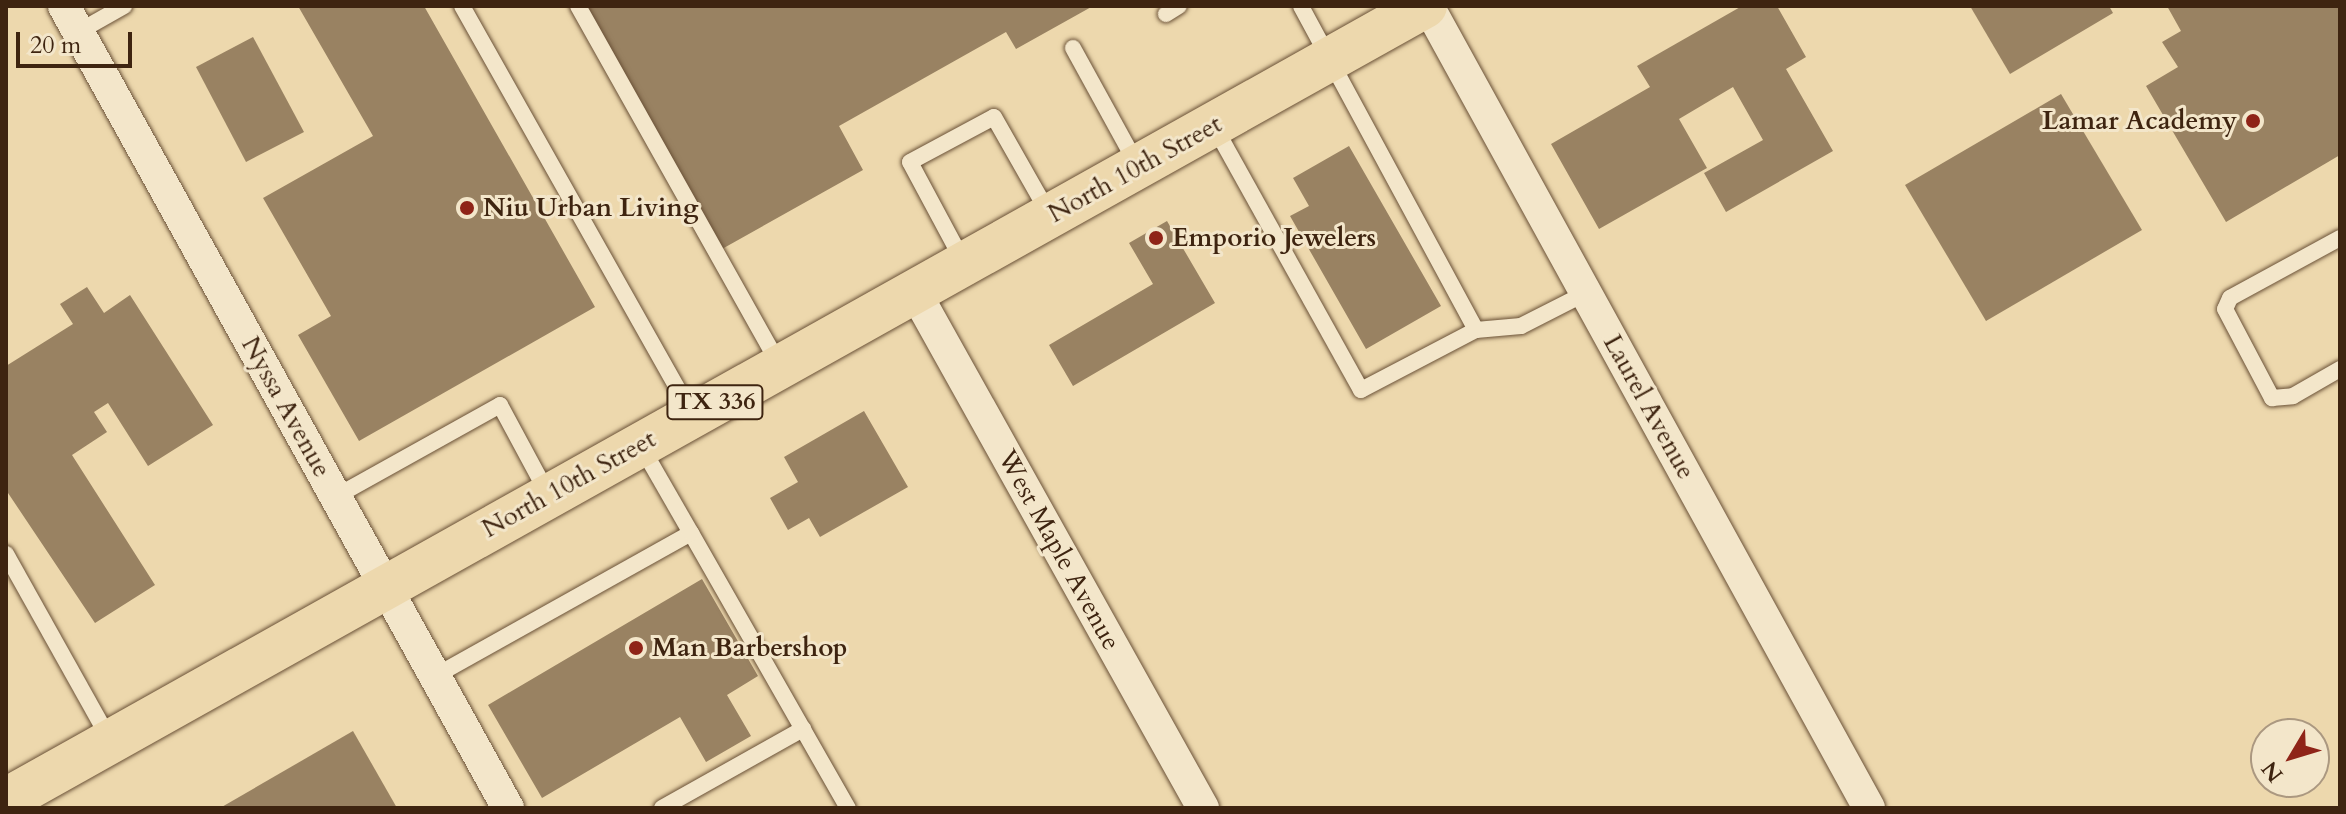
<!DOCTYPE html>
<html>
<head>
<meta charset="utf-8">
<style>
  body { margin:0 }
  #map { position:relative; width:2346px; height:814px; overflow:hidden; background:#edd8ad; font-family:Cardo,serif }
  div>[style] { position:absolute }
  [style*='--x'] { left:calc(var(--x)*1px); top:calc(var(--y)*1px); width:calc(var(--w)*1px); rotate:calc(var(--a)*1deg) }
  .building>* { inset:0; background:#998262 }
  .roads { filter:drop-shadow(0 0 2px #6a5137) drop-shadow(0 0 2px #6a5137) }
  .service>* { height:16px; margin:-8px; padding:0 8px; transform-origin:8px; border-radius:8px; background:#f3e6ca }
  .minor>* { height:32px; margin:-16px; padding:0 16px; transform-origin:16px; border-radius:16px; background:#f3e6ca }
  .primary>* { height:44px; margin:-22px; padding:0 22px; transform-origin:22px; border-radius:22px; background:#edd8ad }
  .dots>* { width:22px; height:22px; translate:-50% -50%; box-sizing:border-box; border:4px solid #f3e6ca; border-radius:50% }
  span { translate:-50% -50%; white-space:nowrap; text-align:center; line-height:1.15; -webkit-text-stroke:6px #f3e6ca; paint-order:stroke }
  .shield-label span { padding:2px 6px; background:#f3e6ca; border:2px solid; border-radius:6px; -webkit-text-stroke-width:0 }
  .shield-label { font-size:24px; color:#3e2410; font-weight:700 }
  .poi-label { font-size:26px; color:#3e2410; font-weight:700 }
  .right { translate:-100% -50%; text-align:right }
  .left { translate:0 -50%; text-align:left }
  .street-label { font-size:26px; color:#3e2410 }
  .frame { position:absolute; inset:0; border:8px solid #3e2410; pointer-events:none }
  .north { position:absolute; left:2250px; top:718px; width:80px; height:80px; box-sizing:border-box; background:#f3e6ca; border:2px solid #ab9880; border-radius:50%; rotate:232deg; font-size:22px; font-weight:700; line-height:32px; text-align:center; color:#3e2410 }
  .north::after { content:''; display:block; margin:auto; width:28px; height:36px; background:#8f2418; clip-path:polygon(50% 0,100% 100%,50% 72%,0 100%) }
  .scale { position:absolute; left:16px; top:32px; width:116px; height:36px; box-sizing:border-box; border:4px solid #3e2410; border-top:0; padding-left:10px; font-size:24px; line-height:28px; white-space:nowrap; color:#3e2410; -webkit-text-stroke:6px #f3e6ca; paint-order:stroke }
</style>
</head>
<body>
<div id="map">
  <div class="building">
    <div style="clip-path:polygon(298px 6px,424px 6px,595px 307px,359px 441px,298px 335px,331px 316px,263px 198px,373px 136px)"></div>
    <div style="clip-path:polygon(584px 6px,1093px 6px,1016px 49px,1006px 32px,839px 126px,863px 170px,722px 249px)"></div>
    <div style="clip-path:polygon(1742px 6px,1777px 6px,1806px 57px,1786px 69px,1833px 151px,1726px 212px,1704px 173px,1763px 140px,1733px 87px,1679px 119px,1707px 168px,1599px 229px,1551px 144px,1650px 87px,1637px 66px)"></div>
    <div style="clip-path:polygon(1970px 6px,2109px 6px,2113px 13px,2010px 74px)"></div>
    <div style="clip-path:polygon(2167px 6px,2340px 6px,2340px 155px,2226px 222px,2146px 86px,2178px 67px,2162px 42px,2181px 31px)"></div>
    <div style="clip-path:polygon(253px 37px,304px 132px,246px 162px,196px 67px)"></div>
    <div style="clip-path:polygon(2061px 94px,2142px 230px,1986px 321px,1905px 185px)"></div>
    <div style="clip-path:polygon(1349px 146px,1441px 306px,1366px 349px,1290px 216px,1309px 206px,1293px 178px)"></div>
    <div style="clip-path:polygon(1167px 221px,1215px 303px,1073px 386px,1049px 345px,1153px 284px,1129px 243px)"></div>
    <div style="clip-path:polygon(87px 287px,104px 313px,130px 295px,213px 425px,148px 466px,108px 403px,94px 412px,107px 432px,72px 455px,155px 585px,95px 623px,6px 490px,6px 366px,73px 324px,60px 304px)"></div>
    <div style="clip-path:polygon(864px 411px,908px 487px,820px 537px,809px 518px,788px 530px,770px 498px,798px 482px,784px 457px)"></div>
    <div style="clip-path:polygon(702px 579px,758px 676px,727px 695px,751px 736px,706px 762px,680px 717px,542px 798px,488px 705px)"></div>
    <div style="clip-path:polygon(353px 731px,397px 808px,220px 808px)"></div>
  </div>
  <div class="roads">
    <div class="service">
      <div style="--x:462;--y:6;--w:469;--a:60.6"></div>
      <div style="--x:578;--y:6;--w:413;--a:60.7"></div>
      <div style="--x:1166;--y:14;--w:15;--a:-32"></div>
      <div style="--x:78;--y:32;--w:53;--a:-29.5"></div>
      <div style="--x:1073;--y:48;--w:135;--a:61.2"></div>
      <div style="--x:1214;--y:126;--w:302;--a:60.9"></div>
      <div style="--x:1361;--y:390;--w:130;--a:-27.6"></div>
      <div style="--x:1476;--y:330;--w:368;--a:-118.4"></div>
      <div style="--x:2340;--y:238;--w:125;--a:151.4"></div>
      <div style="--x:2230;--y:298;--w:12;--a:114"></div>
      <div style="--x:2225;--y:309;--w:101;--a:62.2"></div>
      <div style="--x:2272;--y:398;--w:21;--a:-5"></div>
      <div style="--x:2293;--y:396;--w:54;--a:-29.9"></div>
      <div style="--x:963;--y:261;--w:112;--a:-118.2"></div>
      <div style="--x:910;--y:162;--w:95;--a:-28.2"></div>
      <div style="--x:994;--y:117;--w:112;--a:60.4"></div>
      <div style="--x:1476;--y:330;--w:45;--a:-5.1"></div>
      <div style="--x:1521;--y:326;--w:73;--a:-26.9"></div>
      <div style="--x:335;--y:497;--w:189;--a:-29.1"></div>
      <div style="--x:500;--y:405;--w:101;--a:61.7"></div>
      <div style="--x:691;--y:533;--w:317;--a:60.3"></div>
      <div style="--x:6;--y:554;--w:213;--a:60.8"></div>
      <div style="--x:435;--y:676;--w:293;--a:-29.2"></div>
      <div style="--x:691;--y:533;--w:100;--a:-119.9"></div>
      <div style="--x:662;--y:808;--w:162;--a:-29.3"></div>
    </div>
    <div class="minor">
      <div style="--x:64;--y:6;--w:917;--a:61.03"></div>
      <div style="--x:1428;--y:6;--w:915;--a:61.19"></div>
      <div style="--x:915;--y:292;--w:591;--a:60.83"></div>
    </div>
    <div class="primary">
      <div style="--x:6;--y:800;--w:1626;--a:-29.23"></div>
    </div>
  </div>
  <div class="dots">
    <div style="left:2253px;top:121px;background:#8f2418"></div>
    <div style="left:467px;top:208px;background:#8f2418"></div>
    <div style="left:1156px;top:238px;background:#8f2418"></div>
    <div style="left:636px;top:648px;background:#8f2418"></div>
  </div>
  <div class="shield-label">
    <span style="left:715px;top:402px">TX 336</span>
  </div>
  <div class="poi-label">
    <span class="right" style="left:2237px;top:121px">Lamar Academy</span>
    <span class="left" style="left:483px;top:208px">Niu Urban Living</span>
    <span class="left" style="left:1172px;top:238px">Emporio Jewelers</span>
    <span class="left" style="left:652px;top:648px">Man Barbershop</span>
  </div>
  <div class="street-label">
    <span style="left:1135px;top:169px;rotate:-29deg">North 10th Street</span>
    <span style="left:286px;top:407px;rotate:61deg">Nyssa Avenue</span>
    <span style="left:1649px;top:407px;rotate:61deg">Laurel Avenue</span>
    <span style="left:569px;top:484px;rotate:-29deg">North 10th Street</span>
    <span style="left:1059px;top:550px;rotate:61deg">West Maple Avenue</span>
  </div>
  <div class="frame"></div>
  <div class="north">N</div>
  <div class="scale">20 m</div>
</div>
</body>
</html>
